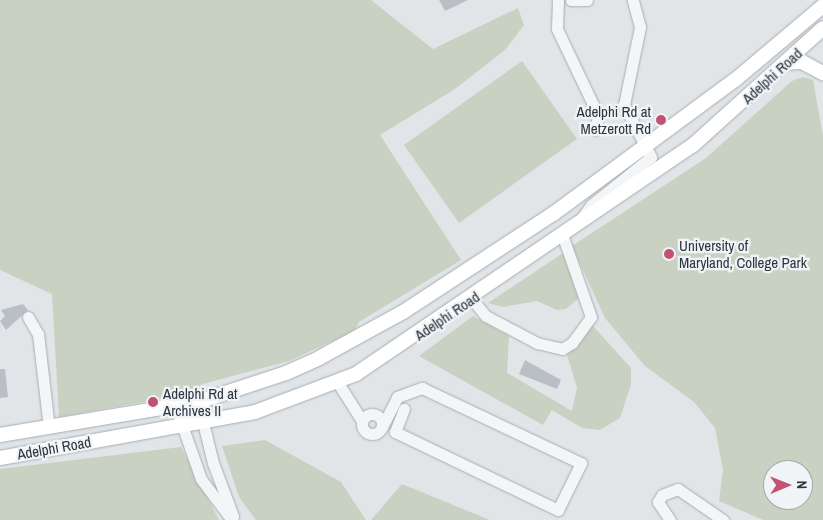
<!DOCTYPE html>
<html>
<head>
<meta charset="utf-8">
<style>
  body { margin:0 }
  #map { position:relative; width:823px; height:520px; overflow:hidden; background:#e1e5e8; font-family:"Archivo Narrow",sans-serif }
  div>[style] { position:absolute }
  [style*='--x'] { left:calc(var(--x)*1px); top:calc(var(--y)*1px); width:calc(var(--w)*1px); rotate:calc(var(--a)*1deg) }
  .green>* { inset:0; background:#c9d1c3 }
  .building>* { inset:0; background:#b9bfc5 }
  .roads { filter:drop-shadow(0 0 1px #a7adb2) drop-shadow(0 0 1px #a7adb2) }
  .minor>* { height:11px; margin:-5.5px; padding:0 5.5px; transform-origin:5.5px; border-radius:5.5px; background:#f3f5f7 }
  .minor>.ring { margin:-5.5px; padding:0; box-sizing:content-box; background:none; border:11px solid #f3f5f7; border-radius:50% }
  .major>* { height:14px; margin:-7px; padding:0 7px; transform-origin:7px; border-radius:7px; background:#fff }
  .dots>* { width:14px; height:14px; translate:-50% -50%; box-sizing:border-box; border:2px solid #f0f4f6; border-radius:50% }
  span { translate:-50% -50%; white-space:nowrap; text-align:center; line-height:1.15; -webkit-text-stroke:4.5px #f0f4f6; paint-order:stroke }
  .street-label { font-size:15px; color:#2b353e }
  .poi-label { font-size:15px; color:#2b353e }
  .right { translate:-100% -50%; text-align:right }
  .left { translate:0 -50%; text-align:left }
  .north { position:absolute; left:763px; top:460px; width:50px; height:50px; box-sizing:border-box; background:#f0f4f6; border:1px solid #a1a8ac; border-radius:50%; rotate:89deg; font-size:14px; font-weight:700; line-height:20px; text-align:center; color:#2b353e }
  .north::after { content:''; display:block; margin:auto; width:18px; height:22px; background:#c25274; clip-path:polygon(50% 0,100% 100%,50% 72%,0 100%) }
</style>
</head>
<body>
<div id="map">
  <div class="green">
    <div style="clip-path:polygon(0 0,371px 0,433px 49px,518px 8px,524px 25px,505px 50px,455px 89px,380px 135px,461px 260px,359px 322px,354px 331px,289px 361px,203px 384px,186px 394px,59px 417px,52px 294px,0 270px)"></div>
    <div style="clip-path:polygon(522px 61px,577px 139px,459px 223px,404px 145px)"></div>
    <div style="clip-path:polygon(evenodd,803px 77px,813px 80px,823px 136px,823px 520px,763px 520px,719px 501px,723px 470px,715px 428px,694px 402px,645px 366px,605px 318px,572px 246px,706px 158px,792px 81px,803px 77px,773px 470px,803px 470px,803px 500px,773px 500px,773px 470px)"></div>
    <div style="clip-path:polygon(563px 253px,579px 298px,566px 309px,557px 310px,537px 301px,503px 307px,488px 303px)"></div>
    <div style="clip-path:polygon(473px 316px,509px 336px,507px 373px,572px 411px,577px 388px,567px 355px,593px 326px,631px 368px,631px 384px,620px 418px,600px 430px,582px 428px,552px 410px,543px 425px,419px 356px)"></div>
    <div style="clip-path:polygon(265px 440px,341px 482px,366px 520px,256px 520px,239px 497px,222px 446px)"></div>
    <div style="clip-path:polygon(181px 447px,219px 520px,0 520px,0 469px)"></div>
    <div style="clip-path:polygon(402px 484px,490px 520px,371px 520px)"></div>
  </div>
  <div class="building">
    <div style="clip-path:polygon(439px 0,468px 0,445px 11px)"></div>
    <div style="clip-path:polygon(23px 304px,28px 310px,6px 330px,0 321px,5px 316px,1px 310px)"></div>
    <div style="clip-path:polygon(525px 360px,561px 380px,557px 389px,519px 374px)"></div>
    <div style="clip-path:polygon(0 369px,5px 369px,8px 397px,0 398px)"></div>
  </div>
  <div class="roads">
    <div class="minor">
      <div style="--x:558;--y:0;--w:29;--a:92"></div>
      <div style="--x:557;--y:29;--w:95;--a:64.5"></div>
      <div style="--x:598;--y:115;--w:15;--a:101"></div>
      <div style="--x:571;--y:0;--w:16;--a:0"></div>
      <div style="--x:581;--y:219;--w:17;--a:-54"></div>
      <div style="--x:591;--y:205;--w:77;--a:-38.7"></div>
      <div style="--x:651;--y:157;--w:59;--a:-117.4"></div>
      <div style="--x:624;--y:105;--w:80;--a:-78.4"></div>
      <div style="--x:640;--y:27;--w:28;--a:-105"></div>
      <div style="--x:472;--y:299;--w:22;--a:51"></div>
      <div style="--x:486;--y:316;--w:58;--a:27.9"></div>
      <div style="--x:537;--y:343;--w:26;--a:13"></div>
      <div style="--x:562;--y:349;--w:12;--a:-31"></div>
      <div style="--x:572;--y:343;--w:32;--a:-54"></div>
      <div style="--x:591;--y:317;--w:85;--a:-109.3"></div>
      <div style="--x:28;--y:317;--w:20;--a:60"></div>
      <div style="--x:38;--y:334;--w:94;--a:83.3"></div>
      <div style="--x:338;--y:383;--w:45;--a:57.7"></div>
      <div style="--x:198;--y:402;--w:63;--a:76.2"></div>
      <div style="--x:213;--y:463;--w:57;--a:69.3"></div>
      <div style="--x:175;--y:405;--w:78;--a:70.6"></div>
      <div style="--x:201;--y:479;--w:51;--a:52.9"></div>
      <div class="ring" style="left:362px;top:414px;width:9px;height:9px"></div>
      <div style="--x:382;--y:427;--w:34;--a:-63"></div>
      <div style="--x:397;--y:397;--w:27;--a:-20"></div>
      <div style="--x:422;--y:388;--w:176;--a:25.3"></div>
      <div style="--x:581;--y:463;--w:52;--a:116.1"></div>
      <div style="--x:558;--y:510;--w:181;--a:-154.4"></div>
      <div style="--x:395;--y:432;--w:25;--a:-69"></div>
      <div style="--x:670;--y:520;--w:22;--a:-124"></div>
      <div style="--x:658;--y:502;--w:8;--a:-60"></div>
      <div style="--x:662;--y:495;--w:17;--a:-21"></div>
      <div style="--x:678;--y:489;--w:55;--a:34.6"></div>
    </div>
    <div class="major">
      <div style="--x:786;--y:63;--w:16;--a:-4"></div>
      <div style="--x:802;--y:62;--w:24;--a:28"></div>
      <div style="--x:0;--y:435;--w:201;--a:-9.5"></div>
      <div style="--x:198;--y:402;--w:93;--a:-18.2"></div>
      <div style="--x:286;--y:373;--w:36;--a:-24"></div>
      <div style="--x:319;--y:358;--w:96;--a:-28.7"></div>
      <div style="--x:403;--y:312;--w:179;--a:-33.2"></div>
      <div style="--x:553;--y:214;--w:226;--a:-36.4"></div>
      <div style="--x:735;--y:80;--w:115;--a:-40.1"></div>
      <div style="--x:0;--y:458;--w:259;--a:-10.2"></div>
      <div style="--x:255;--y:412;--w:108;--a:-20.6"></div>
      <div style="--x:356;--y:374;--w:406;--a:-34.2"></div>
      <div style="--x:692;--y:146;--w:176;--a:-42"></div>
    </div>
  </div>
  <div class="dots">
    <div style="left:661px;top:120px;background:#c25274"></div>
    <div style="left:669px;top:254px;background:#c25274"></div>
    <div style="left:153px;top:402px;background:#c25274"></div>
  </div>
  <div class="street-label">
    <span style="left:772px;top:76px;rotate:-42deg">Adelphi Road</span>
    <span style="left:447px;top:316px;rotate:-34deg">Adelphi Road</span>
    <span style="left:54px;top:448px;rotate:-10deg">Adelphi Road</span>
  </div>
  <div class="poi-label">
    <span class="right" style="left:651px;top:120px">Adelphi Rd at<br>Metzerott Rd</span>
    <span class="left" style="left:679px;top:254px">University of<br>Maryland, College Park</span>
    <span class="left" style="left:163px;top:402px">Adelphi Rd at<br>Archives II</span>
  </div>
  <div class="north">N</div>
</div>
</body>
</html>
